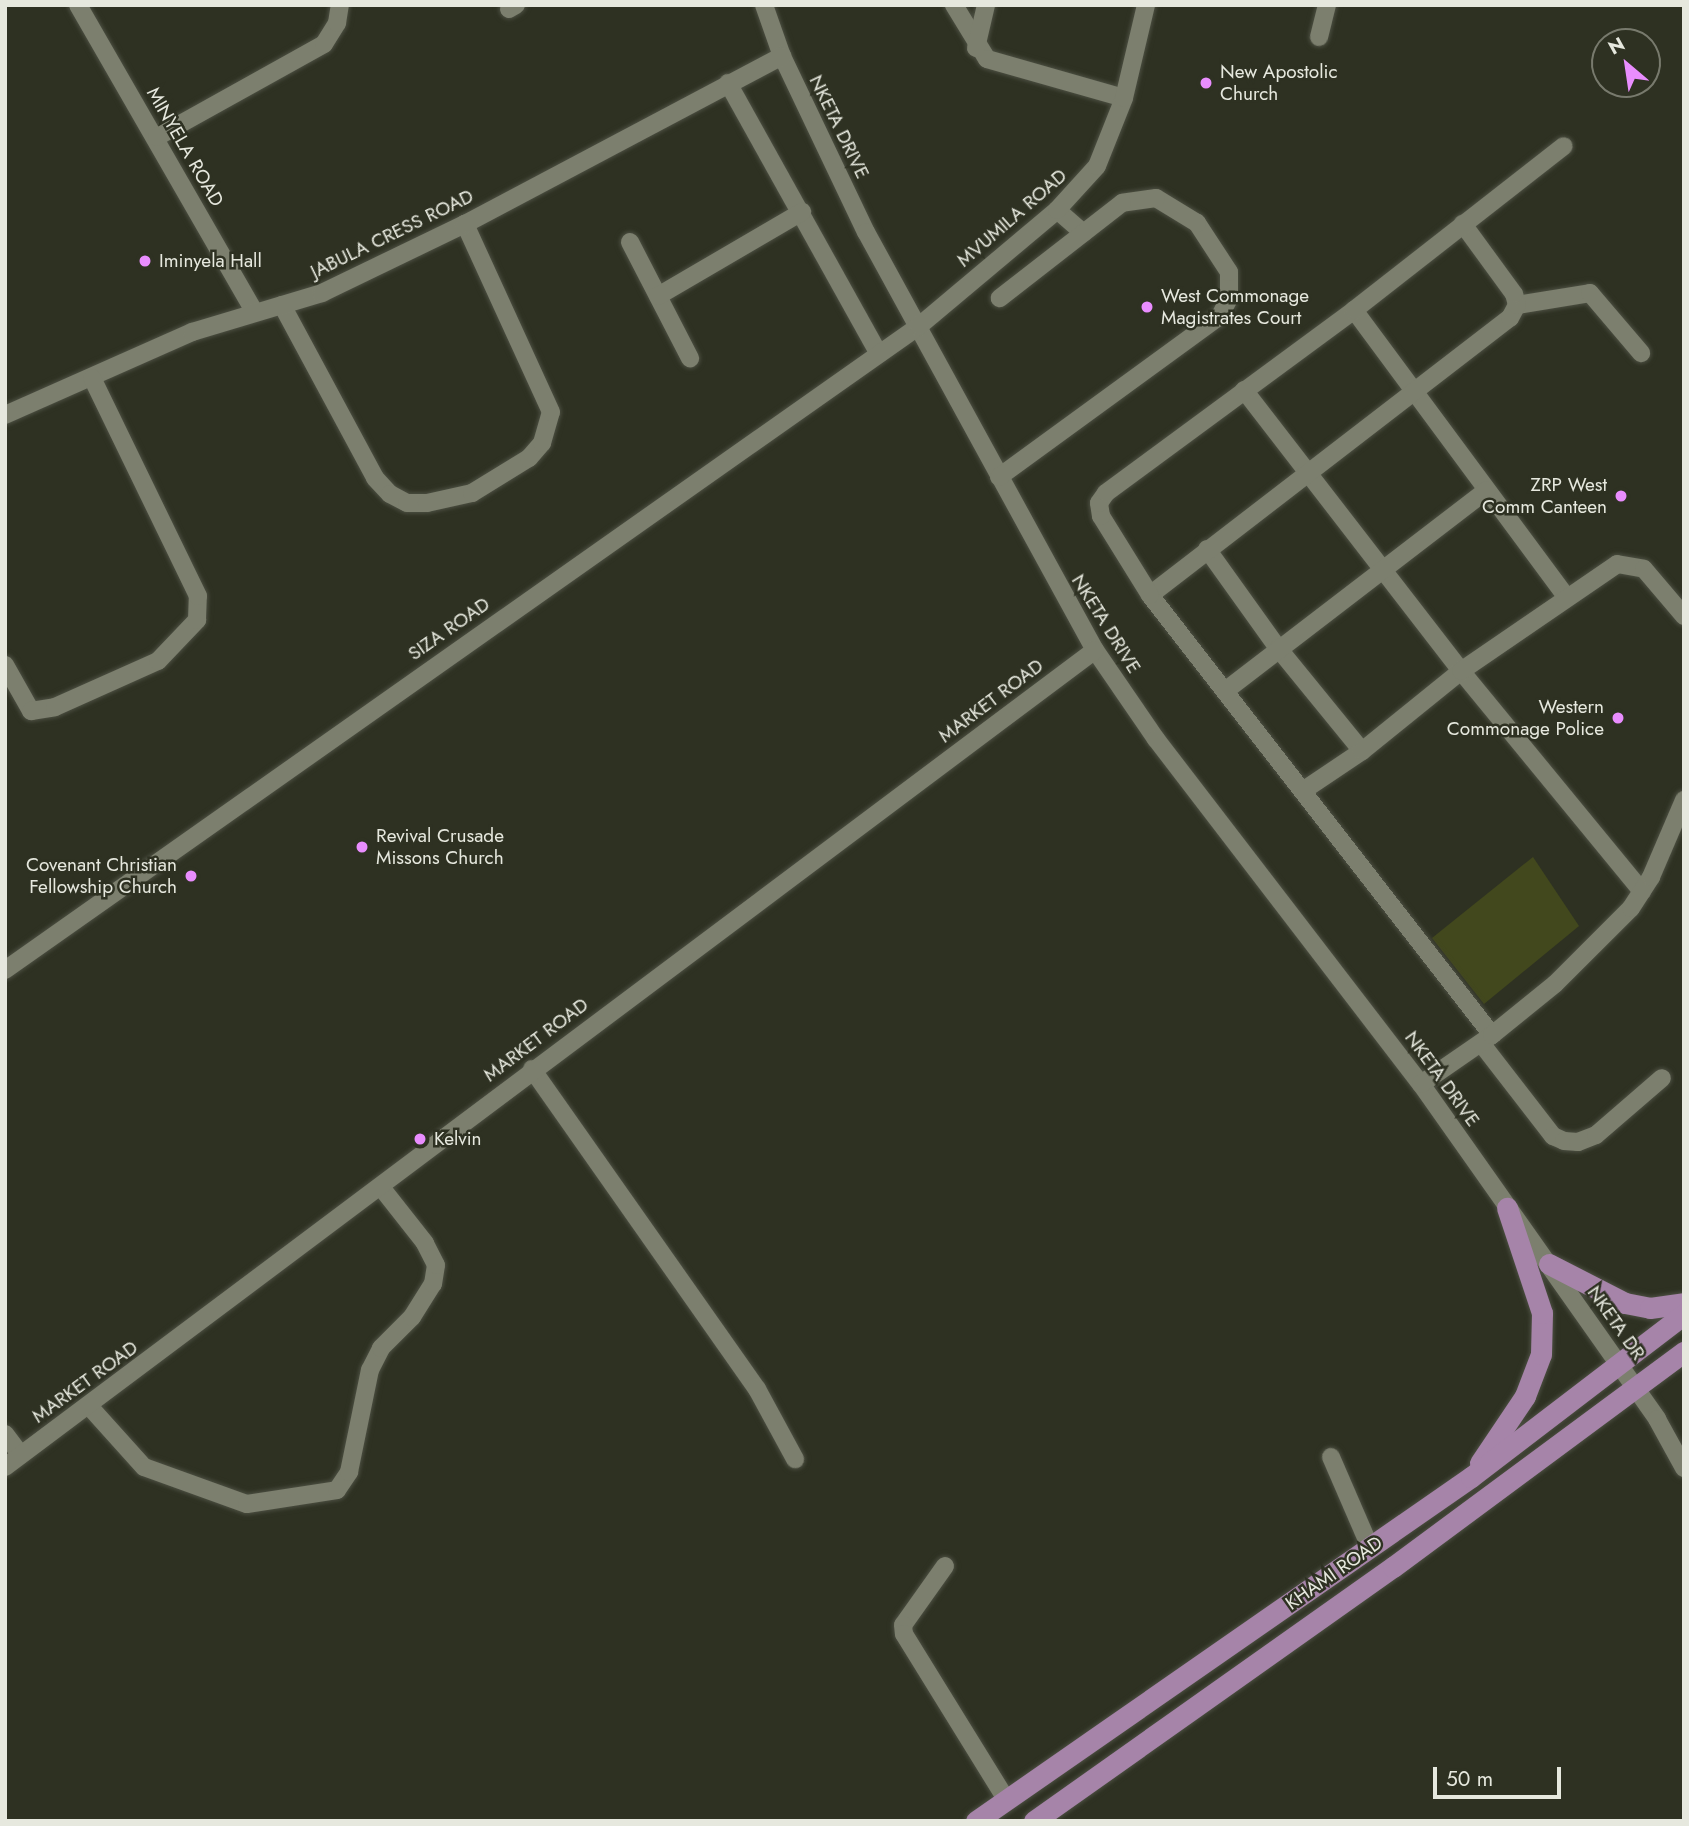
<!DOCTYPE html>
<html>
<head>
<meta charset="utf-8">
<style>
  body { margin:0 }
  #map { position:relative; width:1689px; height:1826px; overflow:hidden; background:#2e3122; font-family:Jost,sans-serif }
  div>[style] { position:absolute }
  [style*='--x'] { left:calc(var(--x)*1px); top:calc(var(--y)*1px); width:calc(var(--w)*1px); rotate:calc(var(--a)*1deg) }
  .green>* { inset:0; background:#42481d }
  .roads { filter:drop-shadow(0 0 2px #4c4f42) drop-shadow(0 0 2px #4c4f42) }
  .minor>* { height:18px; margin:-9px; padding:0 9px; transform-origin:9px; border-radius:9px; background:#7c7f6e }
  .major>* { height:21px; margin:-10.5px; padding:0 10.5px; transform-origin:10.5px; border-radius:10.5px; background:#a684a9 }
  .dots>* { width:19px; height:19px; translate:-50% -50%; box-sizing:border-box; border:4px solid #2e3122; border-radius:50% }
  span { translate:-50% -50%; white-space:nowrap; text-align:center; line-height:1.15; -webkit-text-stroke:5px #2e3122; paint-order:stroke }
  .poi-label { font-size:19px; color:#e6e8de }
  .left { translate:0 -50%; text-align:left }
  .right { translate:-100% -50%; text-align:right }
  .street-label { font-size:19px; color:#e6e8de }
  .frame { position:absolute; inset:0; border:7px solid #e6e8de; pointer-events:none }
  .north { position:absolute; left:1591px; top:28px; width:70px; height:70px; box-sizing:border-box; background:#2e3122; border:2px solid #787a6d; border-radius:50%; rotate:331deg; font-size:19px; font-weight:700; line-height:28px; text-align:center; color:#e6e8de }
  .north::after { content:''; display:block; margin:auto; width:24px; height:32px; background:#e98dfe; clip-path:polygon(50% 0,100% 100%,50% 72%,0 100%) }
  .scale { position:absolute; left:1433px; top:1767px; width:128px; height:32px; box-sizing:border-box; border:4px solid #e6e8de; border-top:0; padding-left:9px; font-size:21px; line-height:24px; white-space:nowrap; color:#e6e8de; -webkit-text-stroke:5px #2e3122; paint-order:stroke }
</style>
</head>
<body>
<div id="map">
  <div class="green">
    <div style="clip-path:polygon(1533px 857px,1579px 926px,1484px 1004px,1432px 938px)"></div>
  </div>
  <div class="roads">
    <div class="minor">
      <div style="--x:78;--y:5;--w:353;--a:60.1"></div>
      <div style="--x:764;--y:5;--w:54;--a:70.6"></div>
      <div style="--x:782;--y:56;--w:195;--a:64.5"></div>
      <div style="--x:866;--y:232;--w:477;--a:61.3"></div>
      <div style="--x:1095;--y:650;--w:108;--a:55.6"></div>
      <div style="--x:1156;--y:739;--w:435;--a:52.5"></div>
      <div style="--x:1421;--y:1084;--w:410;--a:54.8"></div>
      <div style="--x:1657;--y:1419;--w:56;--a:61.1"></div>
      <div style="--x:954;--y:5;--w:63;--a:58.6"></div>
      <div style="--x:987;--y:59;--w:142;--a:15.9"></div>
      <div style="--x:509;--y:9;--w:8;--a:-30"></div>
      <div style="--x:1319;--y:37;--w:33;--a:-76"></div>
      <div style="--x:976;--y:48;--w:44;--a:-76.9"></div>
      <div style="--x:728;--y:83;--w:310;--a:60.9"></div>
      <div style="--x:157;--y:137;--w:191;--a:-29.1"></div>
      <div style="--x:324;--y:44;--w:25;--a:-58"></div>
      <div style="--x:337;--y:23;--w:18;--a:-81"></div>
      <div style="--x:1057;--y:210;--w:35;--a:41"></div>
      <div style="--x:630;--y:242;--w:131;--a:62.7"></div>
      <div style="--x:658;--y:296;--w:167;--a:-30.3"></div>
      <div style="--x:282;--y:305;--w:196;--a:61.7"></div>
      <div style="--x:375;--y:478;--w:22;--a:47"></div>
      <div style="--x:390;--y:494;--w:19;--a:28"></div>
      <div style="--x:407;--y:503;--w:20;--a:0"></div>
      <div style="--x:427;--y:503;--w:46;--a:-12.5"></div>
      <div style="--x:472;--y:493;--w:67;--a:-31.6"></div>
      <div style="--x:529;--y:458;--w:20;--a:-49"></div>
      <div style="--x:542;--y:443;--w:32;--a:-74"></div>
      <div style="--x:551;--y:412;--w:207;--a:-114.6"></div>
      <div style="--x:1517;--y:305;--w:74;--a:-9.3"></div>
      <div style="--x:1590;--y:293;--w:79;--a:49.6"></div>
      <div style="--x:1354;--y:310;--w:357;--a:53.5"></div>
      <div style="--x:1244;--y:390;--w:355;--a:52.3"></div>
      <div style="--x:1461;--y:671;--w:285;--a:50.6"></div>
      <div style="--x:5;--y:415;--w:205;--a:-23.9"></div>
      <div style="--x:192;--y:332;--w:136;--a:-16.7"></div>
      <div style="--x:322;--y:293;--w:159;--a:-25.8"></div>
      <div style="--x:465;--y:224;--w:359;--a:-27.9"></div>
      <div style="--x:999;--y:477;--w:273;--a:-36.1"></div>
      <div style="--x:1220;--y:316;--w:20;--a:-63"></div>
      <div style="--x:1229;--y:298;--w:26;--a:-90"></div>
      <div style="--x:1229;--y:272;--w:59;--a:-123.1"></div>
      <div style="--x:1197;--y:223;--w:48;--a:-148.6"></div>
      <div style="--x:1156;--y:198;--w:34;--a:172"></div>
      <div style="--x:1122;--y:203;--w:155;--a:142.1"></div>
      <div style="--x:1207;--y:549;--w:122;--a:54.4"></div>
      <div style="--x:1278;--y:648;--w:133;--a:50.8"></div>
      <div style="--x:1150;--y:595;--w:454;--a:-37.6"></div>
      <div style="--x:1510;--y:318;--w:15;--a:-62"></div>
      <div style="--x:1517;--y:305;--w:11;--a:-105"></div>
      <div style="--x:1514;--y:294;--w:87;--a:-126.1"></div>
      <div style="--x:5;--y:665;--w:53;--a:60.5"></div>
      <div style="--x:31;--y:711;--w:24;--a:-9"></div>
      <div style="--x:55;--y:707;--w:113;--a:-24.1"></div>
      <div style="--x:158;--y:661;--w:57;--a:-46.4"></div>
      <div style="--x:197;--y:620;--w:24;--a:-88"></div>
      <div style="--x:198;--y:596;--w:242;--a:-115.9"></div>
      <div style="--x:1225;--y:691;--w:330;--a:-37.5"></div>
      <div style="--x:1304;--y:790;--w:70;--a:-33.9"></div>
      <div style="--x:1362;--y:751;--w:127;--a:-38.9"></div>
      <div style="--x:1461;--y:671;--w:189;--a:-34.4"></div>
      <div style="--x:1617;--y:564;--w:27;--a:10"></div>
      <div style="--x:1644;--y:569;--w:62;--a:49.6"></div>
      <div style="--x:5;--y:970;--w:1118;--a:-35.17"></div>
      <div style="--x:919;--y:326;--w:180;--a:-40"></div>
      <div style="--x:1057;--y:210;--w:59;--a:-47.7"></div>
      <div style="--x:1097;--y:166;--w:73;--a:-68.3"></div>
      <div style="--x:1124;--y:98;--w:96;--a:-76.7"></div>
      <div style="--x:1492;--y:1035;--w:557;--a:-127.86"></div>
      <div style="--x:1150;--y:595;--w:93;--a:-121.8"></div>
      <div style="--x:1101;--y:516;--w:13;--a:-99"></div>
      <div style="--x:1099;--y:503;--w:12;--a:-55"></div>
      <div style="--x:1106;--y:493;--w:308;--a:-36.4"></div>
      <div style="--x:1354;--y:310;--w:266;--a:-38"></div>
      <div style="--x:1481;--y:1043;--w:118;--a:52.3"></div>
      <div style="--x:1553;--y:1136;--w:12;--a:24"></div>
      <div style="--x:1564;--y:1141;--w:14;--a:4"></div>
      <div style="--x:1578;--y:1142;--w:19;--a:-21"></div>
      <div style="--x:1596;--y:1135;--w:87;--a:-40.8"></div>
      <div style="--x:532;--y:1069;--w:391;--a:54.9"></div>
      <div style="--x:757;--y:1389;--w:80;--a:61.5"></div>
      <div style="--x:1421;--y:1084;--w:86;--a:-34.6"></div>
      <div style="--x:1492;--y:1035;--w:81;--a:-39"></div>
      <div style="--x:1555;--y:984;--w:107;--a:-45"></div>
      <div style="--x:1631;--y:908;--w:37;--a:-57"></div>
      <div style="--x:1651;--y:877;--w:84;--a:-66.8"></div>
      <div style="--x:89;--y:1406;--w:82;--a:48"></div>
      <div style="--x:144;--y:1467;--w:109;--a:19.8"></div>
      <div style="--x:247;--y:1504;--w:91;--a:-8.8"></div>
      <div style="--x:337;--y:1490;--w:22;--a:-56"></div>
      <div style="--x:349;--y:1472;--w:104;--a:-78.4"></div>
      <div style="--x:370;--y:1370;--w:25;--a:-63"></div>
      <div style="--x:381;--y:1348;--w:44;--a:-45"></div>
      <div style="--x:412;--y:1317;--w:39;--a:-58"></div>
      <div style="--x:433;--y:1284;--w:19;--a:-81"></div>
      <div style="--x:436;--y:1265;--w:25;--a:-117"></div>
      <div style="--x:425;--y:1243;--w:71;--a:-128.2"></div>
      <div style="--x:5;--y:1434;--w:26;--a:53"></div>
      <div style="--x:1331;--y:1457;--w:98;--a:66.6"></div>
      <div style="--x:5;--y:1467;--w:1362;--a:-36.85"></div>
      <div style="--x:945;--y:1566;--w:72;--a:125.4"></div>
      <div style="--x:903;--y:1625;--w:9;--a:84"></div>
      <div style="--x:904;--y:1634;--w:194;--a:58.3"></div>
    </div>
    <div class="major">
      <div style="--x:1549;--y:1264;--w:85;--a:27.2"></div>
      <div style="--x:1625;--y:1303;--w:25;--a:11"></div>
      <div style="--x:1650;--y:1308;--w:34;--a:-8"></div>
      <div style="--x:1480;--y:1463;--w:81;--a:-56.1"></div>
      <div style="--x:1525;--y:1396;--w:45;--a:-69.1"></div>
      <div style="--x:1541;--y:1354;--w:41;--a:-88.6"></div>
      <div style="--x:1542;--y:1313;--w:111;--a:-108.4"></div>
      <div style="--x:976;--y:1821;--w:603;--a:-34.8"></div>
      <div style="--x:1471;--y:1477;--w:268;--a:-37.4"></div>
      <div style="--x:1034;--y:1821;--w:440;--a:-35.3"></div>
      <div style="--x:1393;--y:1567;--w:362;--a:-36.5"></div>
    </div>
  </div>
  <div class="dots">
    <div style="left:1206px;top:83px;background:#e98dfe"></div>
    <div style="left:145px;top:261px;background:#e98dfe"></div>
    <div style="left:1147px;top:307px;background:#e98dfe"></div>
    <div style="left:1621px;top:496px;background:#e98dfe"></div>
    <div style="left:1618px;top:718px;background:#e98dfe"></div>
    <div style="left:362px;top:847px;background:#e98dfe"></div>
    <div style="left:191px;top:876px;background:#e98dfe"></div>
    <div style="left:420px;top:1139px;background:#e98dfe"></div>
  </div>
  <div class="poi-label">
    <span class="left" style="left:1220px;top:83px">New Apostolic<br>Church</span>
    <span class="left" style="left:159px;top:261px">Iminyela Hall</span>
    <span class="left" style="left:1161px;top:307px">West Commonage<br>Magistrates Court</span>
    <span class="right" style="left:1607px;top:496px">ZRP West<br>Comm Canteen</span>
    <span class="right" style="left:1604px;top:718px">Western<br>Commonage Police</span>
    <span class="left" style="left:376px;top:847px">Revival Crusade<br>Missons Church</span>
    <span class="right" style="left:177px;top:876px">Covenant Christian<br>Fellowship Church</span>
    <span class="left" style="left:434px;top:1139px">Kelvin</span>
  </div>
  <div class="street-label">
    <span style="left:839px;top:127px;rotate:64deg">NKETA DRIVE</span>
    <span style="left:185px;top:147px;rotate:60deg">MINYELA ROAD</span>
    <span style="left:1012px;top:218px;rotate:-41deg">MVUMILA ROAD</span>
    <span style="left:392px;top:234px;rotate:-26deg">JABULA CRESS ROAD</span>
    <span style="left:1106px;top:624px;rotate:58deg">NKETA DRIVE</span>
    <span style="left:449px;top:629px;rotate:-35deg">SIZA ROAD</span>
    <span style="left:991px;top:701px;rotate:-37deg">MARKET ROAD</span>
    <span style="left:536px;top:1040px;rotate:-37deg">MARKET ROAD</span>
    <span style="left:1442px;top:1079px;rotate:54deg">NKETA DRIVE</span>
    <span style="left:1616px;top:1323px;rotate:55deg">NKETA DR</span>
    <span style="left:85px;top:1382px;rotate:-36deg">MARKET ROAD</span>
    <span style="left:1334px;top:1573px;rotate:-35deg">KHAMI ROAD</span>
  </div>
  <div class="frame"></div>
  <div class="north">N</div>
  <div class="scale">50 m</div>
</div>
</body>
</html>
